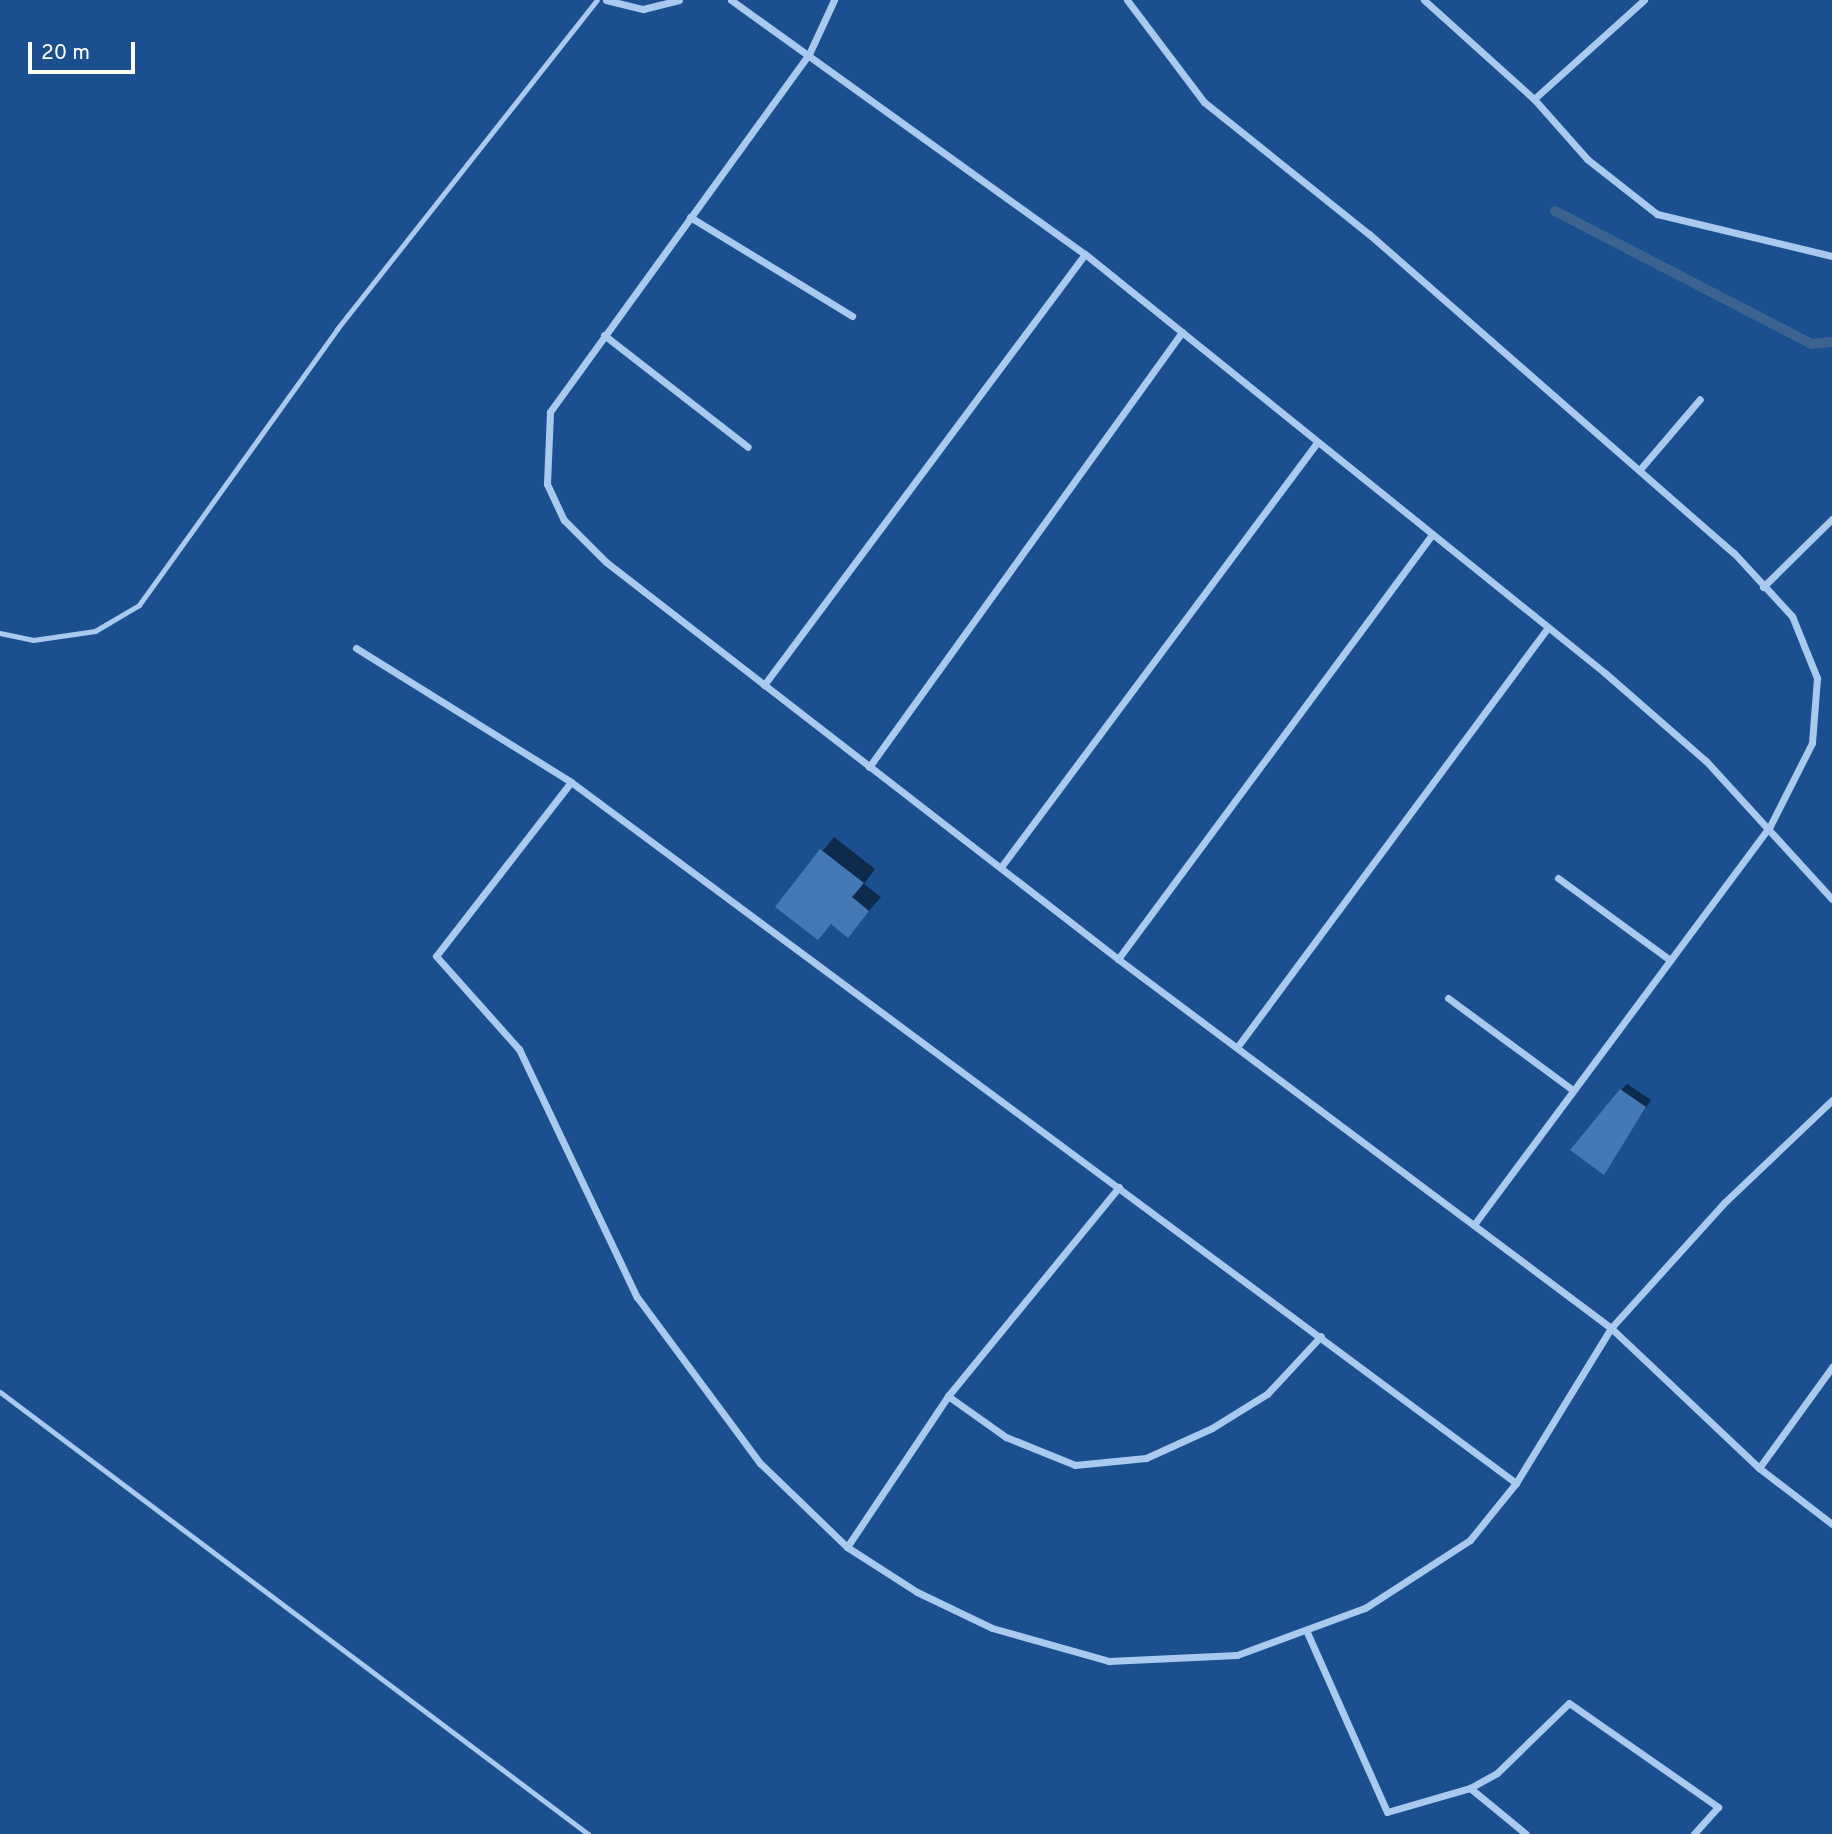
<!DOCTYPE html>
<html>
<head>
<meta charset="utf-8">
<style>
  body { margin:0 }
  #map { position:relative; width:1832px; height:1834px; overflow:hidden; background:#1b4f8f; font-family:Overpass,sans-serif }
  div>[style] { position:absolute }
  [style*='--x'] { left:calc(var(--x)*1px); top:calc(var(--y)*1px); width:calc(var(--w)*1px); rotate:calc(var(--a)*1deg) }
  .shadow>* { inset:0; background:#0007 }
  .stream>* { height:10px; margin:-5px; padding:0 5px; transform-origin:5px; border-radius:5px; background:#3c6290 }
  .building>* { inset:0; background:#4478b7 }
  .service>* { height:5px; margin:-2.5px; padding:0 2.5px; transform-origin:2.5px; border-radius:2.5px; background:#a9c9ee }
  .minor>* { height:7px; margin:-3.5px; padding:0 3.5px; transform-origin:3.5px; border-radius:3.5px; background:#a9c9ee }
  span { translate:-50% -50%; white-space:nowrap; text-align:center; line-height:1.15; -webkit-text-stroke:7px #1b4f8f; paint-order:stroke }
  .scale { position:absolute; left:28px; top:42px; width:107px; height:32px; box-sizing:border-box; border:4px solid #fff; border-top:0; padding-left:9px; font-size:21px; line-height:24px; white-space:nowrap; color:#fff; -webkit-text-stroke:5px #1b4f8f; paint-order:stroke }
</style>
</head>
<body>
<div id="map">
  <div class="shadow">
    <div style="clip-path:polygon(834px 837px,875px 869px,864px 884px,881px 897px,848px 935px,832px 923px,818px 938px,778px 906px)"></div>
    <div style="clip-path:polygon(1627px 1084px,1651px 1100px,1604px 1172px,1621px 1090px)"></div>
  </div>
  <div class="stream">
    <div style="--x:1555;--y:211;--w:289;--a:27.4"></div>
    <div style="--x:1812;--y:344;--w:20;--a:-6"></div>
  </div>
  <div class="building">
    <div style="clip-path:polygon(820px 849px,864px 883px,852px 897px,869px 911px,848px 938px,831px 924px,818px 940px,775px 907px)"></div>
    <div style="clip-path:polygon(1620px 1089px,1646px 1107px,1604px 1175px,1570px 1150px)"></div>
  </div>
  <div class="service">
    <div style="--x:0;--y:633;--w:34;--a:12"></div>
    <div style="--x:33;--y:640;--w:63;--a:-8.3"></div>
    <div style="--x:95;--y:631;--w:51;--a:-30.6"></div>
    <div style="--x:139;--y:605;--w:340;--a:-54.3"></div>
    <div style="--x:337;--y:329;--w:419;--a:-51.7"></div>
    <div style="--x:0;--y:1392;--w:736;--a:36.93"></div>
  </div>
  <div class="minor">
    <div style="--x:606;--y:0;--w:38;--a:14"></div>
    <div style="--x:643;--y:9;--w:37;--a:-14"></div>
    <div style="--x:731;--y:0;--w:436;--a:35.7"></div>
    <div style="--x:1085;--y:254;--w:668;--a:38.86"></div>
    <div style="--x:1605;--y:673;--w:134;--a:41.1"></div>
    <div style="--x:1706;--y:761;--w:187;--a:47.6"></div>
    <div style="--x:834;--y:0;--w:60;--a:114.8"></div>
    <div style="--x:809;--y:54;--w:442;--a:125.9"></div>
    <div style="--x:550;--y:412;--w:72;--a:92.4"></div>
    <div style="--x:547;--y:484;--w:40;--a:65"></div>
    <div style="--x:564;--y:520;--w:59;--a:45"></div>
    <div style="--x:606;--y:562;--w:648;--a:37.79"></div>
    <div style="--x:1118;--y:959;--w:616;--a:36.81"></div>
    <div style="--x:1611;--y:1328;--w:204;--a:43.4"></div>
    <div style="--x:1759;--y:1468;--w:92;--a:37.5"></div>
    <div style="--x:1127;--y:0;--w:128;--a:53"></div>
    <div style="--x:1204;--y:102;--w:211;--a:38.7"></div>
    <div style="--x:1369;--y:234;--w:485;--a:41.2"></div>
    <div style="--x:1734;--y:553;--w:86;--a:47.4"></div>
    <div style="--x:1792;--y:616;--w:67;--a:68"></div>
    <div style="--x:1817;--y:678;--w:65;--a:94.4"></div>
    <div style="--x:1812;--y:743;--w:93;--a:116.8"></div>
    <div style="--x:1770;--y:826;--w:497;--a:126.6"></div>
    <div style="--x:1424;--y:0;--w:148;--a:42"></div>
    <div style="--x:1534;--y:99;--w:80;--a:48.5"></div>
    <div style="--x:1587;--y:159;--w:89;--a:38.2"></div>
    <div style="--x:1657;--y:214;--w:180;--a:13.5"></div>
    <div style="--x:1534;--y:99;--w:148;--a:-42"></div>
    <div style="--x:690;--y:217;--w:190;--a:31.4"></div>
    <div style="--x:604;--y:335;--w:182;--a:37.9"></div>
    <div style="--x:1642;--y:467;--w:89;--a:-49.5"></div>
    <div style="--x:1763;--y:587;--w:97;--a:-44.6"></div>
    <div style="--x:356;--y:648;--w:253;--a:31.9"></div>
    <div style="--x:571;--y:782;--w:1177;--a:36.57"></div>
    <div style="--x:764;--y:685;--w:537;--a:-53.32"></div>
    <div style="--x:869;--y:767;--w:536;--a:-54.26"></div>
    <div style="--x:571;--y:782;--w:220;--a:127.8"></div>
    <div style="--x:436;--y:956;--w:125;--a:48.3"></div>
    <div style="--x:519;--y:1049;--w:275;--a:64.6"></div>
    <div style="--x:637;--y:1297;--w:207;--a:53.5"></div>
    <div style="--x:760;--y:1463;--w:121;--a:44"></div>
    <div style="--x:847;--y:1547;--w:83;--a:32.7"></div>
    <div style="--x:917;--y:1592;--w:83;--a:25.6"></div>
    <div style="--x:992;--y:1628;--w:122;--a:15.8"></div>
    <div style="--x:1109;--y:1661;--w:128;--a:-2.7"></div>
    <div style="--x:1237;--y:1655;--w:136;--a:-20.2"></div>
    <div style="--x:1365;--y:1608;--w:125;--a:-32.9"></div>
    <div style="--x:1470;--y:1540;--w:73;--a:-51.1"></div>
    <div style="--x:1516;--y:1483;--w:182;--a:-58.5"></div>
    <div style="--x:1611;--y:1328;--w:170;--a:-47.9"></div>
    <div style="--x:1725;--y:1202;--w:148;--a:-43.6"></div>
    <div style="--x:1001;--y:867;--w:527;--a:-53.33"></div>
    <div style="--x:1558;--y:878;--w:139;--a:36.2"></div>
    <div style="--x:1118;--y:959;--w:526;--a:-53.5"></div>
    <div style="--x:1448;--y:998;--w:155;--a:36.4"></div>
    <div style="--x:1238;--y:1046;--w:518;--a:-53.48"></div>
    <div style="--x:948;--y:1396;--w:71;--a:35.3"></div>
    <div style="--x:1006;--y:1437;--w:74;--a:22.1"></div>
    <div style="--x:1075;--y:1465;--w:71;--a:-5.6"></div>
    <div style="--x:1146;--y:1458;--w:72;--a:-24.4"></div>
    <div style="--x:1212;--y:1428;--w:65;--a:-31.7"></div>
    <div style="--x:1267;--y:1394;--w:79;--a:-47"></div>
    <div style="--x:1759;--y:1468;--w:125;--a:-54.1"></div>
    <div style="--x:847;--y:1547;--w:182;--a:-56.2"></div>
    <div style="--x:948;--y:1396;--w:270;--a:-50.7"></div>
    <div style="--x:1306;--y:1630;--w:199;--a:66"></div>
    <div style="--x:1387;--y:1812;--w:86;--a:-16.1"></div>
    <div style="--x:1470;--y:1788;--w:31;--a:-29"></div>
    <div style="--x:1497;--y:1773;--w:100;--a:-44.2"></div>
    <div style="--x:1569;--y:1703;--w:182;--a:34.9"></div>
    <div style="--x:1718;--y:1807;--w:36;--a:132"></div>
    <div style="--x:1470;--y:1788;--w:72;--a:39.4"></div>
  </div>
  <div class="scale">20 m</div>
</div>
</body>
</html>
